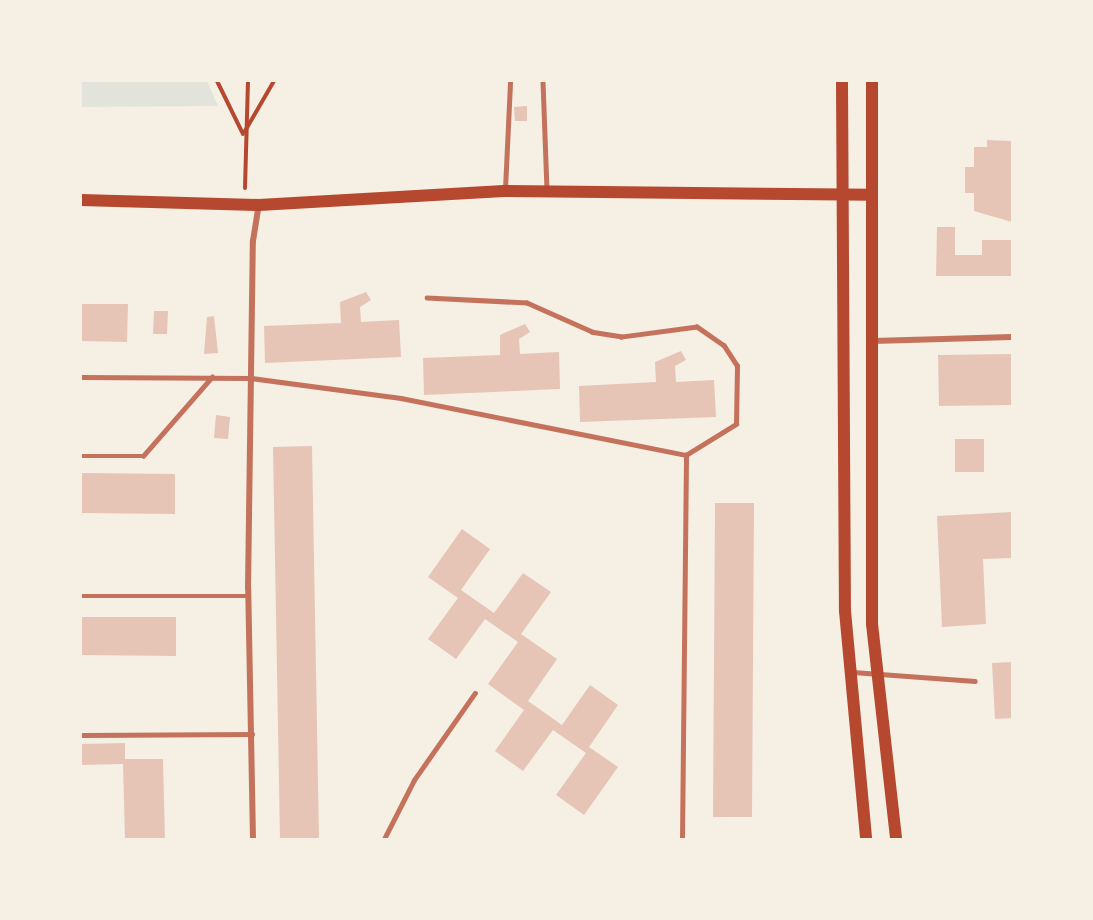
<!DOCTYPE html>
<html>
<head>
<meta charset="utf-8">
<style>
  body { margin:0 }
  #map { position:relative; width:1093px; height:920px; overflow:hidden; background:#f6efe4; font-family:"Exo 2",sans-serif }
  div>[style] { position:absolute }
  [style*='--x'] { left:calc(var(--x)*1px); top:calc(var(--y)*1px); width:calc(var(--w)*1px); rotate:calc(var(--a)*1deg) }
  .green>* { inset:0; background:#e2e4dc }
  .building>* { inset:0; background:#e6c5b7 }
  .path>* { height:4px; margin:-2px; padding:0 2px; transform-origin:2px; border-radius:2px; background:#b5482f }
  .service>* { height:4.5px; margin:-2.25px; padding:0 2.25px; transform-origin:2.25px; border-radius:2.25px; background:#c5725c }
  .minor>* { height:6px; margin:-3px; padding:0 3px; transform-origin:3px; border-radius:3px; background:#c5725c }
  .secondary>* { height:12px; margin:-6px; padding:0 6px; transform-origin:6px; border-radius:6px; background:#b5482f }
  span { translate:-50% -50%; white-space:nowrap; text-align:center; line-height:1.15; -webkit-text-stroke:6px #f6efe4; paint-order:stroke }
  .frame { position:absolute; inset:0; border:82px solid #f6efe4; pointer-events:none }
</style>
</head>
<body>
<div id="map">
  <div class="green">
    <div style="clip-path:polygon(81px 81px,207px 81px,218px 106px,81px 107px)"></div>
  </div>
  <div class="building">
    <div style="clip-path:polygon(527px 106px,527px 121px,515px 121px,514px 107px)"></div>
    <div style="clip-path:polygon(987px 140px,1012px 141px,1012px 222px,974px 211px,974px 193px,965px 193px,965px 167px,974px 167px,974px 147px,987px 147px)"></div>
    <div style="clip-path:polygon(937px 227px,955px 227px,955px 255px,982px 255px,982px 240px,1012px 240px,1012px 276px,936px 276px)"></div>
    <div style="clip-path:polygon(366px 292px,371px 300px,360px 307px,361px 322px,399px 320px,401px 357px,265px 363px,264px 326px,341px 323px,340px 302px)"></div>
    <div style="clip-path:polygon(81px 304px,128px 304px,127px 342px,81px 341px)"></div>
    <div style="clip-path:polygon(154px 311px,168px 311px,167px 334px,153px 334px)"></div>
    <div style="clip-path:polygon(214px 316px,218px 353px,204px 354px,207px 317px)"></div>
    <div style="clip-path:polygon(525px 324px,530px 332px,519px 339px,520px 354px,559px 352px,560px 389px,424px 395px,423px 358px,500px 355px,500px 335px)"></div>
    <div style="clip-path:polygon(681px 351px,686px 360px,675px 366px,676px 382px,714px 380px,716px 417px,580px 422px,579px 386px,656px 382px,655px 362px)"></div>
    <div style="clip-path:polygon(1012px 354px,1012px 405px,939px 406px,938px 355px)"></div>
    <div style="clip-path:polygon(216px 415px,230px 417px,228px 439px,214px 438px)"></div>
    <div style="clip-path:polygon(955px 439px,984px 439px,984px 472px,955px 472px)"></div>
    <div style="clip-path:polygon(312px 446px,319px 839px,280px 839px,273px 447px)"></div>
    <div style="clip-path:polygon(81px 473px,175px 474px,175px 514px,81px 513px)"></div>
    <div style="clip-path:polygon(715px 503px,754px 503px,752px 817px,713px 817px)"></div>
    <div style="clip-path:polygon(1012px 512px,1012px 558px,983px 559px,986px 624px,942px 627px,937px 516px)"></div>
    <div style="clip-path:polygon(462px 529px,490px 549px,461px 590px,494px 613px,523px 573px,551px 592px,521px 634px,557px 659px,528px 701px,562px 725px,590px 685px,618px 705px,589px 747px,618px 767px,584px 815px,556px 795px,586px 753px,553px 730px,523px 771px,495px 751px,524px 710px,488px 684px,518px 642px,485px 619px,456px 659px,428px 639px,458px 598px,428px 577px)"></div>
    <div style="clip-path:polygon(81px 617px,176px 617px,176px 656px,81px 655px)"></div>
    <div style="clip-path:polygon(1012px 662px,1012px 718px,995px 719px,992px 663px)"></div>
    <div style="clip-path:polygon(125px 743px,125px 759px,163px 759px,165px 839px,125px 839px,123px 764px,81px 765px,81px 744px)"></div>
  </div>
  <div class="path">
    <div style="--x:217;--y:81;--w:59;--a:63.9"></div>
    <div style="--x:245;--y:131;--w:58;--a:-59.9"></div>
    <div style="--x:245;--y:188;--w:107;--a:-88.4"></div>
  </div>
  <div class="service">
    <div style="--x:543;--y:81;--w:108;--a:87.9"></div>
    <div style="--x:505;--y:189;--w:108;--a:-87.3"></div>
    <div style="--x:81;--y:377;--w:170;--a:0.3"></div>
    <div style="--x:251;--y:378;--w:151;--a:7.6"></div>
    <div style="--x:401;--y:398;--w:291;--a:11.3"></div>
    <div style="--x:686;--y:455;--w:59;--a:-31.8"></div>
    <div style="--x:736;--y:424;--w:58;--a:-89"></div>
    <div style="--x:737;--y:366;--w:24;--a:-123"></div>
    <div style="--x:724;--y:346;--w:33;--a:-145"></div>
    <div style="--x:697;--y:327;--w:76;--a:172.4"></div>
    <div style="--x:622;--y:337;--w:30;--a:-171"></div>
    <div style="--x:592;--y:332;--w:71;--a:-156"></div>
    <div style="--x:527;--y:303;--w:100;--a:-177.1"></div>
    <div style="--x:81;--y:456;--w:62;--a:0"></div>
    <div style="--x:143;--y:456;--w:105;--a:-48.9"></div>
    <div style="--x:81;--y:596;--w:167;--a:0"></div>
    <div style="--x:853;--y:672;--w:122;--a:4.2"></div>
    <div style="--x:81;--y:735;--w:171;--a:-0.3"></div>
    <div style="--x:384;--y:839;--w:66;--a:-63"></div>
    <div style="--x:414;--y:780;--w:106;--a:-55"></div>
    <div style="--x:682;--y:839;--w:384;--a:-89.4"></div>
  </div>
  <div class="minor">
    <div style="--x:873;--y:341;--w:139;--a:-1.6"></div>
    <div style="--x:253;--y:839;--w:251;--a:-91.1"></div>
    <div style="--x:248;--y:588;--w:347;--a:-89.2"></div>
    <div style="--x:253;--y:241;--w:36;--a:-81"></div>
  </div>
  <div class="secondary">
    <div style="--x:842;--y:81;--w:530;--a:89.68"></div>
    <div style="--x:845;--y:611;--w:229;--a:84.7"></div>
    <div style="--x:872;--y:81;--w:543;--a:90"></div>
    <div style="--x:872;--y:624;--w:216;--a:83.6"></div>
    <div style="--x:81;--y:200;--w:178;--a:1.6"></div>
    <div style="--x:259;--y:205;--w:245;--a:-3.3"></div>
    <div style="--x:504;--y:191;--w:368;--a:0.6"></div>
  </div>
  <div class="frame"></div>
</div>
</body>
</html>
